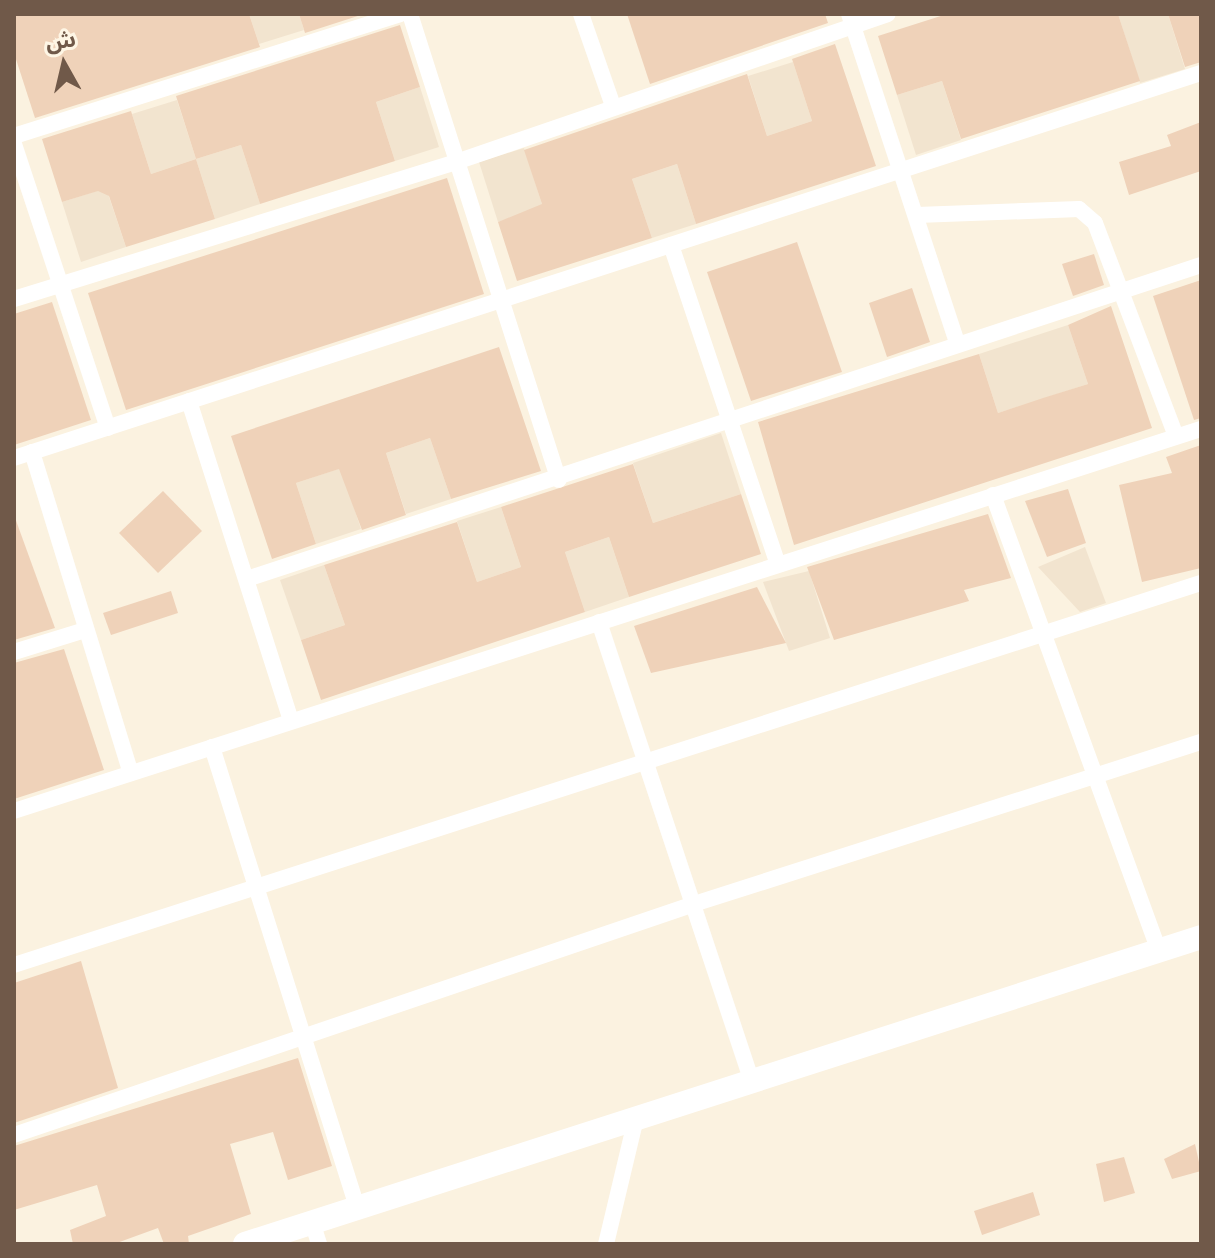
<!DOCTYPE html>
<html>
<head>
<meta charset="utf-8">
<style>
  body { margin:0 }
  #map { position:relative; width:1215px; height:1258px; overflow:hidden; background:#fbf2e0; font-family:Quicksand,"Noto Sans Arabic",sans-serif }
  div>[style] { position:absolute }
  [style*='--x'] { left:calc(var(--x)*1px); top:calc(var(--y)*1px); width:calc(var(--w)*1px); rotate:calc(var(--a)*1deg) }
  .residential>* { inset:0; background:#f2e4cf }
  .building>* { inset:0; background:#efd2b9 }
  .street>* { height:16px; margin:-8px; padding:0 8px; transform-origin:8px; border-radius:8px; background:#fff }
  .secondary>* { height:24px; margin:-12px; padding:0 12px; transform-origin:12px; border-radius:12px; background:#fff }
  span { translate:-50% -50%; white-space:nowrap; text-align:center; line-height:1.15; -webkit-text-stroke:8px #fef6e5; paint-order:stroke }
  .frame { position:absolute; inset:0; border:16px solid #705949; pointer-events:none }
  .north { position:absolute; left:24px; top:24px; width:80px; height:80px; -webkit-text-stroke:6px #fef6e5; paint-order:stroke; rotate:352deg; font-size:22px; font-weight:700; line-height:32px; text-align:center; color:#705949 }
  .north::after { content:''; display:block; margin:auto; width:28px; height:36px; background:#705949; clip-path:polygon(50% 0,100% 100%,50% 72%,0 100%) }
</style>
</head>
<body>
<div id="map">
  <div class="residential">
    <div style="clip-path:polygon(249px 14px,299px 14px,304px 30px,259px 44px)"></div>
    <div style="clip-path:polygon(1118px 14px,1168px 14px,1185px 69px,1140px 83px)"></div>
    <div style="clip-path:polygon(793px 62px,812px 121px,767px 136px,748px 76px)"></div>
    <div style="clip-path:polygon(942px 81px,961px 140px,916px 155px,897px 95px)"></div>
    <div style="clip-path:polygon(420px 87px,439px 147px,395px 161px,376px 102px)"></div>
    <div style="clip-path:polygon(177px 100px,196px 159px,241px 145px,260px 204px,215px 219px,196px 159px,151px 174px,132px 114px)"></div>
    <div style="clip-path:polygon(524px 148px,543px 207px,498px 222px,479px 162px)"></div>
    <div style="clip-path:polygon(677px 164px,696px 224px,652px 238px,632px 179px)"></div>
    <div style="clip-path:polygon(106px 188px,126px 247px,81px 262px,62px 202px)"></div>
    <div style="clip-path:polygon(1068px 325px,1088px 384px,998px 413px,979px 354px)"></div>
    <div style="clip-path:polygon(721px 433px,741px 494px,653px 523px,633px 463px)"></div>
    <div style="clip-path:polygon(430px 438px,451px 499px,406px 514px,386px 453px)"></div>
    <div style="clip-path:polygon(341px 468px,361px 529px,316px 544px,296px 483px)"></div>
    <div style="clip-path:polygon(501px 507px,521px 567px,477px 582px,457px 521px)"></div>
    <div style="clip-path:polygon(609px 537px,629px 597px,585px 612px,565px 552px)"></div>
    <div style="clip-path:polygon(1085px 547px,1106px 603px,1080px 612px,1038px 567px)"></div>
    <div style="clip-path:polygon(324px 565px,345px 625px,301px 640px,280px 580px)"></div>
    <div style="clip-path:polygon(809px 571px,830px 638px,789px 651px,763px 582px)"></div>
  </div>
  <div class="building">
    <div style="clip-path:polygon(14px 14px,249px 14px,260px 47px,35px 118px,14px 53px)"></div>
    <div style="clip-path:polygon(299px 14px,364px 14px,305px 33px)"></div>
    <div style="clip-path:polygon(627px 14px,825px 14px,828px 23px,650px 84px)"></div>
    <div style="clip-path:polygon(947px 14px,1118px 14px,1140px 81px,961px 139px,942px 81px,897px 95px,878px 36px)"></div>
    <div style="clip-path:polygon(1168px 14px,1201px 14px,1201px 62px,1185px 67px)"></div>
    <div style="clip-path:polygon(400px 25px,420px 87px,376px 102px,395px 161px,260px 204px,241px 145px,196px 159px,176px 96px)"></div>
    <div style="clip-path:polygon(835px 44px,876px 166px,696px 224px,677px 164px,632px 179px,652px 238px,517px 281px,498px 222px,542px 204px,524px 150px,747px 74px,767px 136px,812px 121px,792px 59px)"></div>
    <div style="clip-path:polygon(131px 111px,151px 174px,196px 159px,215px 219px,126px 247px,109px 196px,98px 191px,62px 202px,42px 139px)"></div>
    <div style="clip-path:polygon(1201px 122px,1201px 171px,1129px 195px,1119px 162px,1171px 146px,1167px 135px)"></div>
    <div style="clip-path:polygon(447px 178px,484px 294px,126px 410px,88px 293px)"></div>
    <div style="clip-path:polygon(797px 242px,842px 372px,751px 401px,707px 272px)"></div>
    <div style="clip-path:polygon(1094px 254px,1104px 285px,1073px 296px,1062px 264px)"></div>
    <div style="clip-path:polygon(1201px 280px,1201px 418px,1194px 420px,1153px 296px)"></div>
    <div style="clip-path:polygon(912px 288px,930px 342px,887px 357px,869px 303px)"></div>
    <div style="clip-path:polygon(52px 302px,91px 420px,14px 445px,14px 314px)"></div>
    <div style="clip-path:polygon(1111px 306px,1152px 428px,794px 545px,758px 422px,979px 354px,998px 413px,1043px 398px,1088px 384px,1068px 325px)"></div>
    <div style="clip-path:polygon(499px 347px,541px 471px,451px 499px,430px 438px,386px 453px,406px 515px,362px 530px,339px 469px,296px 483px,316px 544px,272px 559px,231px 436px)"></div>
    <div style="clip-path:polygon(1201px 445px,1201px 568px,1142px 582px,1119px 485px,1172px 473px,1166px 457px)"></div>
    <div style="clip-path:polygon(633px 464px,653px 523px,741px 494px,761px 554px,629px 597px,609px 537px,565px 552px,585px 612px,321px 700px,301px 640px,345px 625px,324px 565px,457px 522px,477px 582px,521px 567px,501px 507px)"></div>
    <div style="clip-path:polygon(1068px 489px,1086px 543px,1047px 557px,1025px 501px)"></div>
    <div style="clip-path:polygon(163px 491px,202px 531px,158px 573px,119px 533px)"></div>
    <div style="clip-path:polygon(988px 514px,1011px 578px,964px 590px,969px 601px,834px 640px,807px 567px)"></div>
    <div style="clip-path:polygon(14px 515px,55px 628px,14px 640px)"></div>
    <div style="clip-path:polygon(757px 587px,786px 643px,651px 673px,634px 626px)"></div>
    <div style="clip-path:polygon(171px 591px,178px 613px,111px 635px,103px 613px)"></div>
    <div style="clip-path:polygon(64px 649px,104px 770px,14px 799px,14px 663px)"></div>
    <div style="clip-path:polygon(81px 961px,118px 1088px,14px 1123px,14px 983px)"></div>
    <div style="clip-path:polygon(298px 1058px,332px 1166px,288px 1180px,273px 1132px,230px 1144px,251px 1214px,188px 1236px,189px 1244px,164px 1244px,158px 1228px,114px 1244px,73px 1244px,70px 1230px,106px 1216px,97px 1185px,14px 1210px,14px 1146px)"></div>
    <div style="clip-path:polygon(1195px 1144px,1201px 1171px,1172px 1179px,1164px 1159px)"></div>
    <div style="clip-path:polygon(1124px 1157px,1135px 1193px,1104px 1202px,1096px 1164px)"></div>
    <div style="clip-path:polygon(1033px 1192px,1040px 1215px,982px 1235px,974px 1211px)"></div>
  </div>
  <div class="street">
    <div style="--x:410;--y:14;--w:489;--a:72.3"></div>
    <div style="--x:581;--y:14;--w:97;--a:70.8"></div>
    <div style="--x:849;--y:14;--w:345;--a:71.8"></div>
    <div style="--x:14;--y:136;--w:405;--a:-17.5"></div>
    <div style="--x:14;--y:144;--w:299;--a:71.7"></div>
    <div style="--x:917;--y:215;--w:162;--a:-2.1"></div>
    <div style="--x:1079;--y:209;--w:21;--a:41"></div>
    <div style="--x:1095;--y:223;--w:228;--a:69.2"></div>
    <div style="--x:671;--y:245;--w:336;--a:71.5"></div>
    <div style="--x:14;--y:299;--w:466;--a:-17.2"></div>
    <div style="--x:459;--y:161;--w:453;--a:-18.9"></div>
    <div style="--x:189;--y:401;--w:336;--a:72.3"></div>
    <div style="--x:32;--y:452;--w:336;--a:72.9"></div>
    <div style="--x:14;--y:458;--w:1248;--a:-17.97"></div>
    <div style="--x:993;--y:495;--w:485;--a:70"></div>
    <div style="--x:247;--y:579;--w:1004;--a:-18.22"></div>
    <div style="--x:599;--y:622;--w:484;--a:71.6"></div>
    <div style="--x:14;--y:652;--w:74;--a:-17.2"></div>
    <div style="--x:212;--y:747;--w:483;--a:72.5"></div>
    <div style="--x:14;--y:811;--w:1247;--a:-17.84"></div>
    <div style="--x:14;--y:965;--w:1247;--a:-17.84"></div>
    <div style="--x:14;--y:1135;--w:721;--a:-18.76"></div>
    <div style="--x:697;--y:903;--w:529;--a:-17.72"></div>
    <div style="--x:312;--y:1222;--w:23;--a:72"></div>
    <div style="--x:606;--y:1244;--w:130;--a:-76.6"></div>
  </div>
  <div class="secondary">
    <div style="--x:245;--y:1244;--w:1004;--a:-17.8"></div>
  </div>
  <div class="frame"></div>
  <div class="north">ش</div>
</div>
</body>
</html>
